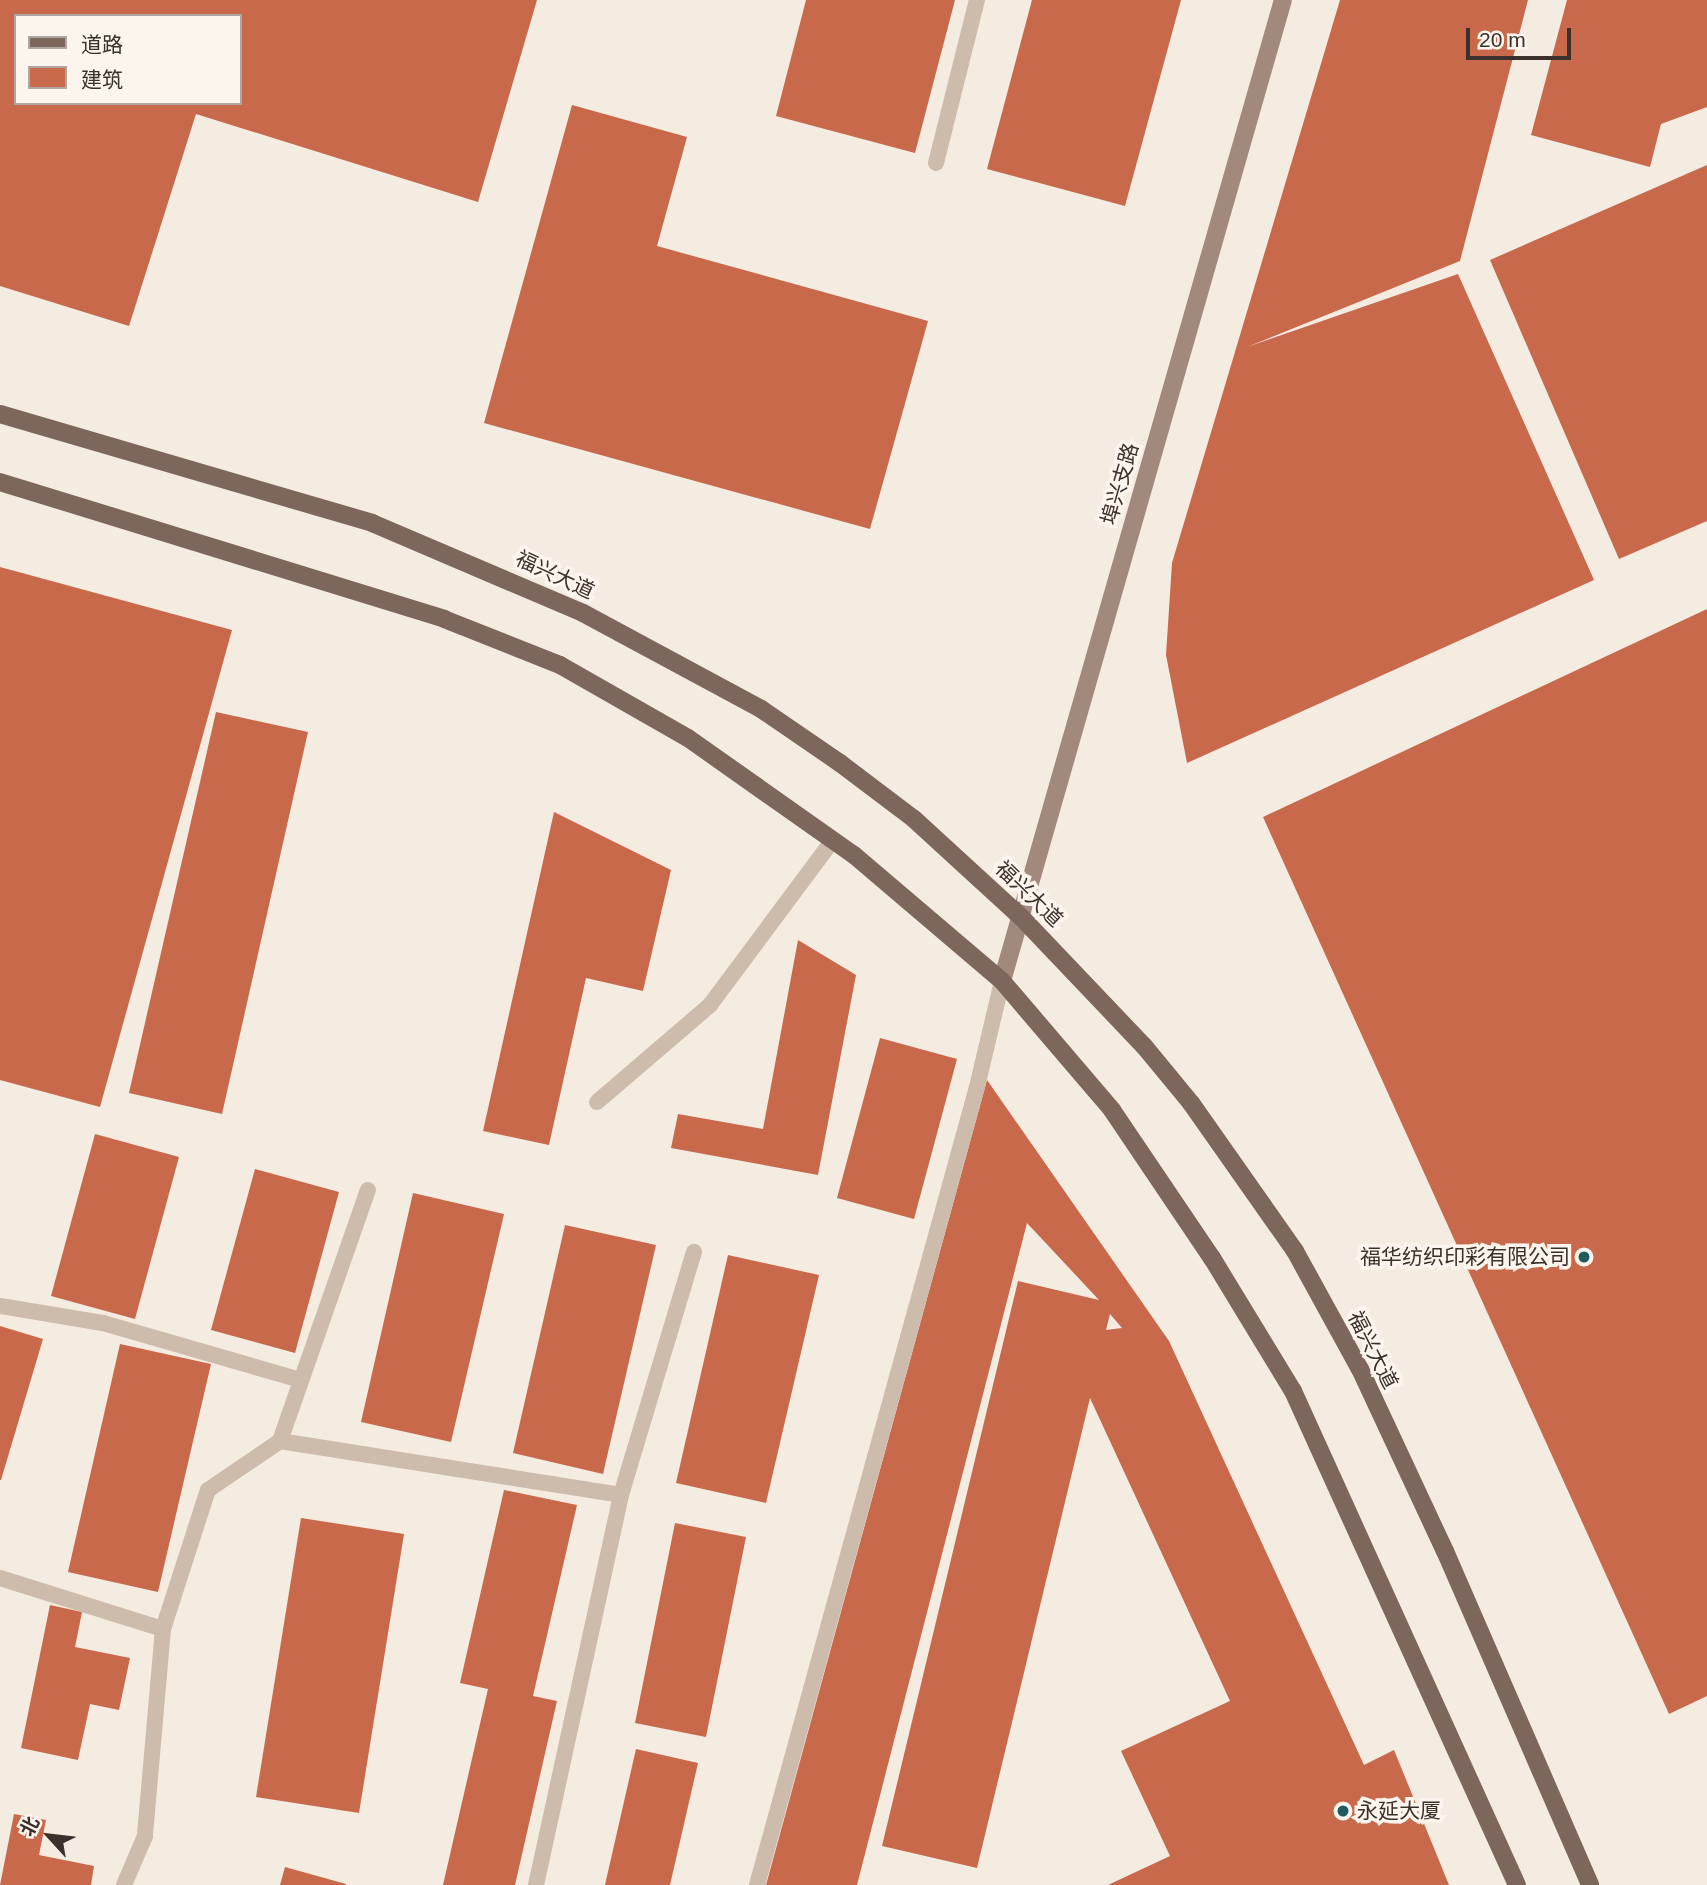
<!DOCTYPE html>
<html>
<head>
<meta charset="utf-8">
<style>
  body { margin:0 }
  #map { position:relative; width:1707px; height:1885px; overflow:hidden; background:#f4ebe1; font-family:Helvetica,"Noto Sans SC",sans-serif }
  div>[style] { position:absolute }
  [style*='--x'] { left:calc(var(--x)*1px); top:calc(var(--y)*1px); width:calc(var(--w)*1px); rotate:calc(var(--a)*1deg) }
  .building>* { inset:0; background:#c8694b }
  .lane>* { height:16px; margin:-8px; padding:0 8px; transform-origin:8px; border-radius:8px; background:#cdbbac }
  .secondary>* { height:18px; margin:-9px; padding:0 9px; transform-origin:9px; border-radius:9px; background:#a18a7d }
  .primary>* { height:18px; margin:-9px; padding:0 9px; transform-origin:9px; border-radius:9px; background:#7d675c }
  .dots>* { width:19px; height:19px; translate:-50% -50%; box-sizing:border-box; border:4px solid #fbf5ee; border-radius:50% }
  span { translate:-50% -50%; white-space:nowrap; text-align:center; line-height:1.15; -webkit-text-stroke:7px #fbf5ee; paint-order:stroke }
  .street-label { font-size:21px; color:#3b302b }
  .poi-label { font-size:21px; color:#3b302b }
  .right { translate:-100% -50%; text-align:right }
  .left { translate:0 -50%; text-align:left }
  .legend { position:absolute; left:14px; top:14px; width:228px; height:91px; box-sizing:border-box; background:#fbf5ee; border:2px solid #aea6a0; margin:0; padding:9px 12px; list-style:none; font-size:21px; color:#3b302b }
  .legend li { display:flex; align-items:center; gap:14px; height:35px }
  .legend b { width:35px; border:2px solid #aea6a0 }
  .north { position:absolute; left:14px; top:1801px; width:70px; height:70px; -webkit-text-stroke:5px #fbf5ee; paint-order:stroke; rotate:297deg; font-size:19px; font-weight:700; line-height:28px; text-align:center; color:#3b302b }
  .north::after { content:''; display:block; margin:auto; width:24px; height:32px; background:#3b302b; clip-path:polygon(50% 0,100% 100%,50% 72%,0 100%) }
  .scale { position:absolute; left:1466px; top:28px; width:105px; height:32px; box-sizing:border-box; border:4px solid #3b302b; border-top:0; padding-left:9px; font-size:21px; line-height:24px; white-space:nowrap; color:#3b302b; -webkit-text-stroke:5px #fbf5ee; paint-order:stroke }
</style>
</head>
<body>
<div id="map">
  <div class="building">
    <div style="clip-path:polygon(evenodd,0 0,537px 0,478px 202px,196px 114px,129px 326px,0 286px,0 0,16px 16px,240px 16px,240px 103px,16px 103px,16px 16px)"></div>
    <div style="clip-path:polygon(806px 0,955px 0,915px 153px,776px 116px)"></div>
    <div style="clip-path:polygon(1032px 0,1181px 0,1125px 206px,987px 169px)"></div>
    <div style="clip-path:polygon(1340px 0,1528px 0,1460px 261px,1247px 347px,1458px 274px,1594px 580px,1187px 763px,1166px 655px,1172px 563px)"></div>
    <div style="clip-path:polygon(1567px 0,1707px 0,1707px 107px,1661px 124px,1650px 167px,1531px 135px)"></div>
    <div style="clip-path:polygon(572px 105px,687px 137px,657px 246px,928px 321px,870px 529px,484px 423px)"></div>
    <div style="clip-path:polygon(1707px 165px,1707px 521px,1619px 559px,1490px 260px)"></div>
    <div style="clip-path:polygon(0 567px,232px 630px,100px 1107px,0 1080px)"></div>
    <div style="clip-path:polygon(1707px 609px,1707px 1696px,1669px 1714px,1263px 817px)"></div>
    <div style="clip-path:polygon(216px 712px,308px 732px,222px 1114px,129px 1093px)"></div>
    <div style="clip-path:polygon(554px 812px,671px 870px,643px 991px,586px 978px,549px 1145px,483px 1131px)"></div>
    <div style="clip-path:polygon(798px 940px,856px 975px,818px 1175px,671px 1148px,678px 1114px,763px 1129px)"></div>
    <div style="clip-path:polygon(880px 1038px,957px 1059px,914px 1219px,837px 1198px)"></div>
    <div style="clip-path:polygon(evenodd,987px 1080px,1169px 1341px,1364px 1765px,1394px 1750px,1449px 1885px,1108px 1885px,1170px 1856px,1121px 1751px,1230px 1701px,1090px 1398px,977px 1868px,882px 1846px,1018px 1281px,1099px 1300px,1027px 1223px,857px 1885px,766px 1885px,987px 1080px,1110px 1314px,1122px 1328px,1106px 1330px,1110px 1314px)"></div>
    <div style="clip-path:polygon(95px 1134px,179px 1157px,135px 1319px,51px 1296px)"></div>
    <div style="clip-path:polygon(255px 1169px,339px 1192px,295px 1353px,211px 1330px)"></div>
    <div style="clip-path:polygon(413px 1193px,504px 1214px,451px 1442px,361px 1422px)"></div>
    <div style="clip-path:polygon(565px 1225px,656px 1245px,603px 1474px,513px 1453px)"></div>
    <div style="clip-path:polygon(728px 1255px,819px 1275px,766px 1503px,676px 1483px)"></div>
    <div style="clip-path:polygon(0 1326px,43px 1339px,1px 1480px,0 1480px)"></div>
    <div style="clip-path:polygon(120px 1344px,211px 1364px,158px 1592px,68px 1572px)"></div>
    <div style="clip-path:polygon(504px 1490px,577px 1505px,533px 1696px,557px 1701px,515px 1885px,443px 1885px,488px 1689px,460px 1683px)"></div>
    <div style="clip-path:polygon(301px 1518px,404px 1534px,359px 1813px,256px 1797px)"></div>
    <div style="clip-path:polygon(675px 1523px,746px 1537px,706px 1737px,635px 1723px)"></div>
    <div style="clip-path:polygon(50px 1605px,82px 1612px,75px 1647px,130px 1658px,119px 1710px,90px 1704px,78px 1760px,21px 1748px)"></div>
    <div style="clip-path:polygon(636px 1749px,698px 1763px,670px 1885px,605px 1885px)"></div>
    <div style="clip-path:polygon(14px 1814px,46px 1820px,39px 1855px,94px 1866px,91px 1885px,0 1885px)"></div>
    <div style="clip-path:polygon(285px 1867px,346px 1884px,346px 1885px,280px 1885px)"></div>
  </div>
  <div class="lane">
    <div style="--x:936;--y:163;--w:168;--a:-75.9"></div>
    <div style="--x:597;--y:1102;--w:149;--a:-40.6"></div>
    <div style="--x:710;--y:1005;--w:206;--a:-53.3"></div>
    <div style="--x:0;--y:1306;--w:104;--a:9.4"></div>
    <div style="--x:103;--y:1323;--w:206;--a:16.1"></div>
    <div style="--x:280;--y:1441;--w:345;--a:9"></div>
    <div style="--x:0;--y:1578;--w:171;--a:17.4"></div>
    <div style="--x:163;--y:1629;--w:208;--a:95"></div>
    <div style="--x:145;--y:1836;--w:53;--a:113.2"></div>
    <div style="--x:163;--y:1629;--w:146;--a:-72.1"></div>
    <div style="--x:208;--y:1490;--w:87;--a:-34.2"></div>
    <div style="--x:280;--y:1441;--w:266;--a:-70.7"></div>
    <div style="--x:536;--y:1885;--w:399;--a:-77.7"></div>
    <div style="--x:621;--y:1495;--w:254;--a:-73.3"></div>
    <div style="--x:757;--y:1885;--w:828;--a:-74.59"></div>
    <div style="--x:977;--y:1087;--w:109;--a:-76.7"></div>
  </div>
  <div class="secondary">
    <div style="--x:1002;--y:981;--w:1020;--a:-74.02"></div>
  </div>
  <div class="primary">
    <div style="--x:0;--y:414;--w:388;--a:16.3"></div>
    <div style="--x:372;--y:523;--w:229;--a:23.1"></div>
    <div style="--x:583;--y:613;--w:202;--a:28.3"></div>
    <div style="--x:761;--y:709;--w:96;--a:34.4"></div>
    <div style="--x:840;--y:763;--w:93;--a:37.1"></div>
    <div style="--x:914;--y:819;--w:147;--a:42.5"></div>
    <div style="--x:1022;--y:918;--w:177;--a:46.4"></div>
    <div style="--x:1144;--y:1046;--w:74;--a:50.5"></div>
    <div style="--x:1191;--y:1103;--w:181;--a:54.9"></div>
    <div style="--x:1295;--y:1251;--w:135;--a:61.2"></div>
    <div style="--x:1360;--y:1369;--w:201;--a:65"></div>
    <div style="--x:1445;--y:1551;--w:364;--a:66.5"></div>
    <div style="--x:0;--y:482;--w:465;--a:17.1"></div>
    <div style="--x:444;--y:619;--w:125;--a:21.6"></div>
    <div style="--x:560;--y:665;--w:147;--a:29.7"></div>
    <div style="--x:688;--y:738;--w:203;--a:35.2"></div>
    <div style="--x:854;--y:855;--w:194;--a:40.4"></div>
    <div style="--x:1002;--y:981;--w:170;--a:49.5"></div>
    <div style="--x:1112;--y:1110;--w:179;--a:56"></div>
    <div style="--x:1212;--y:1258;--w:156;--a:58.7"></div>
    <div style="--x:1293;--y:1391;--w:542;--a:65.61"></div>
  </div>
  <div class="dots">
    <div style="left:1584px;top:1257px;background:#1f5a5e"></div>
    <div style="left:1343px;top:1811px;background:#1f5a5e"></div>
  </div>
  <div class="street-label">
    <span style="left:1120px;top:484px;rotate:-74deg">埠兴支路</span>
    <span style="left:555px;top:575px;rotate:25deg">福兴大道</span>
    <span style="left:1029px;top:894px;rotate:44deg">福兴大道</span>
    <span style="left:1373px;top:1350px;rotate:63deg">福兴大道</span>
  </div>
  <div class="poi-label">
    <span class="right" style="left:1570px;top:1257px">福华纺织印彩有限公司</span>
    <span class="left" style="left:1357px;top:1811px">永延大厦</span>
  </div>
  <ul class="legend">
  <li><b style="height:9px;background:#7d675c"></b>道路</li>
  <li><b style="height:19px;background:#c8694b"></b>建筑</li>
  </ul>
  <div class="north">北</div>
  <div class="scale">20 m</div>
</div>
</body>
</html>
